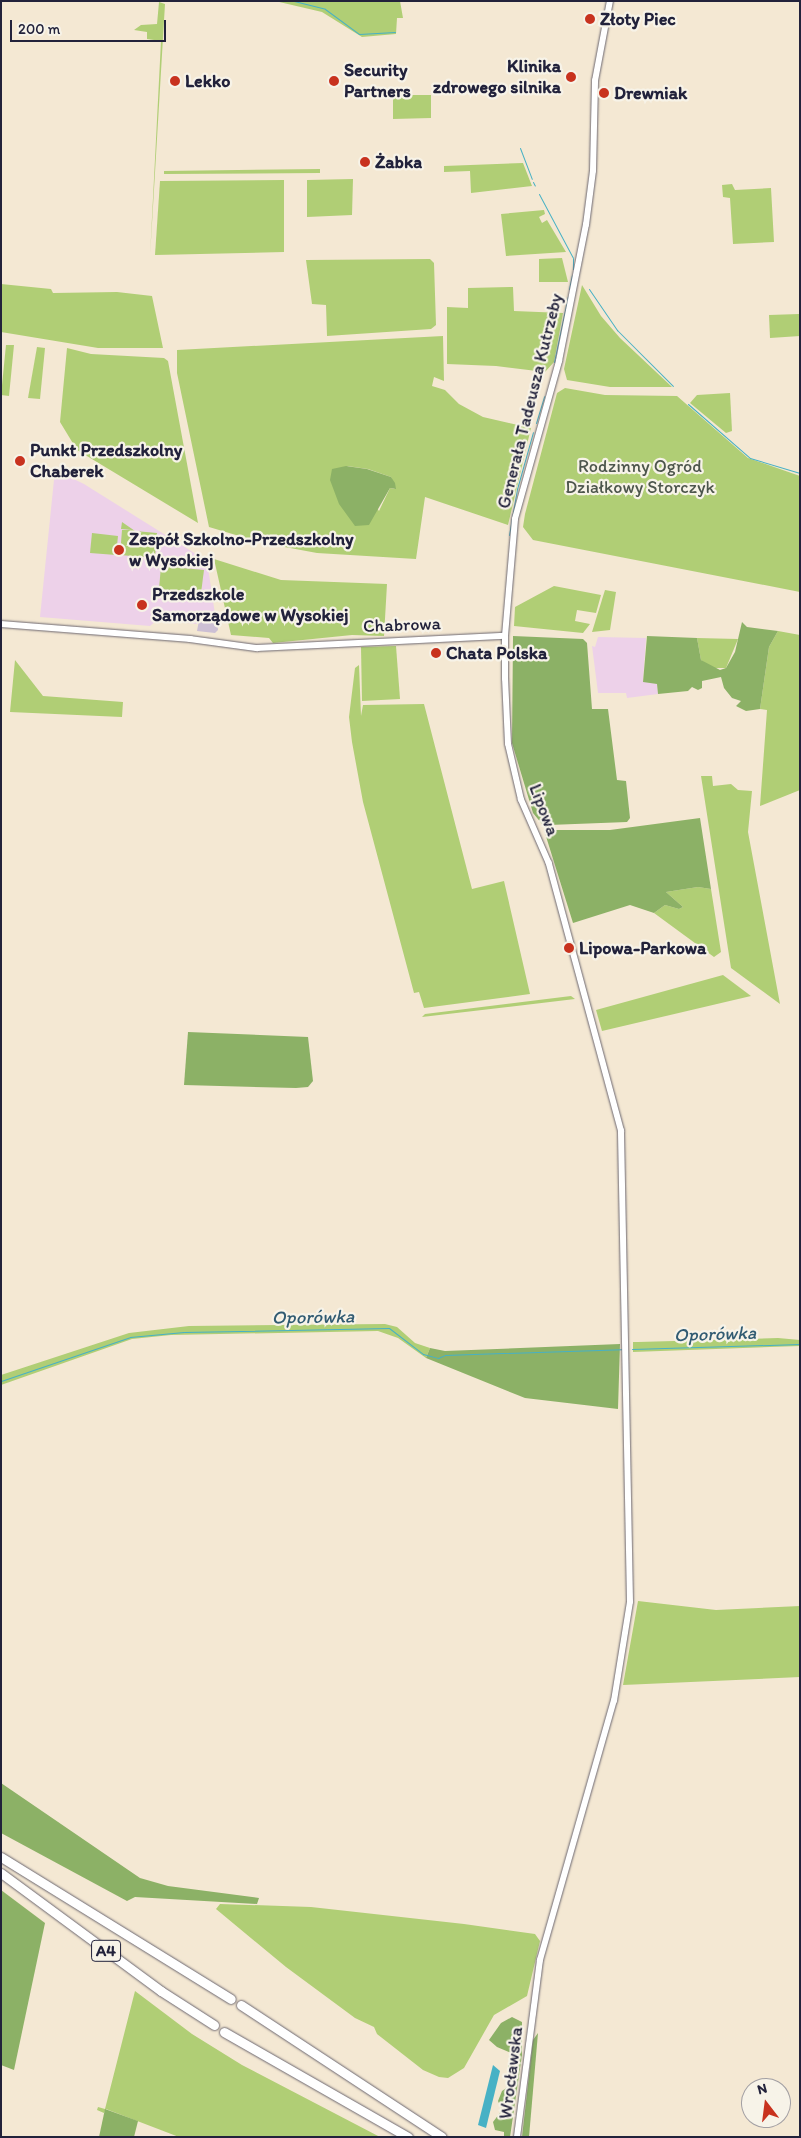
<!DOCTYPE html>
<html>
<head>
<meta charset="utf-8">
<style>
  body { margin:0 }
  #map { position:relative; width:801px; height:2138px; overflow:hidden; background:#f4e8d3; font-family:Itim,sans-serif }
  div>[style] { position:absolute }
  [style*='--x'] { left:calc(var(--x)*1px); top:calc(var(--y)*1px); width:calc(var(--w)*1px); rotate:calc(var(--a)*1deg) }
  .built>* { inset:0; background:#edd1e9 }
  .industrial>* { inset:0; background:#ccbfd4 }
  .green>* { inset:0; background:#b0ce75 }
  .forest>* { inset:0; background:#8cb166 }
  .water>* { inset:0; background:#47b1c5 }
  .stream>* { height:1px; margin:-0.5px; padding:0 0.5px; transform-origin:0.5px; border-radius:0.5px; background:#47b1c5 }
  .roads { filter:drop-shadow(0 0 1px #6c6770) drop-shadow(0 0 1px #6c6770) }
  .tertiary>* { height:5.5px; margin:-2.75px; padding:0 2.75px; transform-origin:2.75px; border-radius:2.75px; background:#fff }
  .motorway>* { height:9px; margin:-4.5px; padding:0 4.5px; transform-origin:4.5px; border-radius:4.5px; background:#fff }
  .dots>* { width:14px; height:14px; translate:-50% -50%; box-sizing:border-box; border:2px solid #f7f3e8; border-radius:50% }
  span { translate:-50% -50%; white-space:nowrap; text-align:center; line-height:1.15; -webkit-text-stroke:4.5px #f7f3e8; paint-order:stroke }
  .shield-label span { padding:1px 4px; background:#f7f3e8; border:1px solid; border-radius:4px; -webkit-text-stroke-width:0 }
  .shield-label { font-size:16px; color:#22223b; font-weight:700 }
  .poi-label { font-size:18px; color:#22223b; font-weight:700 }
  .left { translate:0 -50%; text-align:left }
  .right { translate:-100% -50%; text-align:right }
  .street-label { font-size:18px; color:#22223b }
  .park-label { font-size:18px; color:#4d564c }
  .water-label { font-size:19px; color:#315b72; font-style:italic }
  .frame { position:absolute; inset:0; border:2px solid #22223b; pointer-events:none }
  .north { position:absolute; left:741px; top:2078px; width:50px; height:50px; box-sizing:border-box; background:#f7f3e8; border:1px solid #a29fa3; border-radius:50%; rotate:345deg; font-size:14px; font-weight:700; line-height:20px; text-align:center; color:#22223b }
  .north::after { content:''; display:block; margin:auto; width:18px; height:22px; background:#c8321e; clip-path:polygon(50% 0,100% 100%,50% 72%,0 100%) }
  .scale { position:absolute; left:10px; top:20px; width:156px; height:22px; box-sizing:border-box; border:2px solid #22223b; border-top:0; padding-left:6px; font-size:15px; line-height:18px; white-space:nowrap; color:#22223b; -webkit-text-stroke:4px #f7f3e8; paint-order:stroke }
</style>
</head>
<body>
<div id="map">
  <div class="built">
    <div style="clip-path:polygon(55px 470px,84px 484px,207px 561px,215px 614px,200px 614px,197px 624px,157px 620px,150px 626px,40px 617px)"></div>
    <div style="clip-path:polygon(598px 637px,646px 638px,643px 681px,657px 684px,658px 694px,627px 698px,626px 693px,598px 693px,592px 646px,595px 647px)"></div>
  </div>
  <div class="industrial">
    <div style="clip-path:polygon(200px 615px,216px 615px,218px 630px,215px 633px,197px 631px)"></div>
  </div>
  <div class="green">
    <div style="clip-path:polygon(275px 1px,400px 1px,403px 18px,397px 18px,396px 34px,362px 37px,322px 12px)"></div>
    <div style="clip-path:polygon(159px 2px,165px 4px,150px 257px,161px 41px,147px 39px,147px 32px,134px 30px,141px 25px,157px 24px)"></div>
    <div style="clip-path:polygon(393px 95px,431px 95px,431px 118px,393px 119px)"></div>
    <div style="clip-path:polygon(523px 163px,532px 186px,471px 193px,470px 171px,444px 172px,444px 166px)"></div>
    <div style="clip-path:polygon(320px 169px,320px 173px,164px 174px,164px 171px)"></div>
    <div style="clip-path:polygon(353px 179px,352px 215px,307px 217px,307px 180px)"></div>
    <div style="clip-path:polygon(284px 180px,284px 252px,155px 255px,160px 181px)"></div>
    <div style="clip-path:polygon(732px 184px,735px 190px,771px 188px,774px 242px,733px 244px,730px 198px,723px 197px,722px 185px)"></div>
    <div style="clip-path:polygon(544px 210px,545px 214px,539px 217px,542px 223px,547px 220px,566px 252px,506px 256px,501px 214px)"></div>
    <div style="clip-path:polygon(562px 258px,568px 282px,539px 282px,539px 259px)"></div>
    <div style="clip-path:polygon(430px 259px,434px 263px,436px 325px,431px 329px,327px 336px,326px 305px,312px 304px,306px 260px)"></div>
    <div style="clip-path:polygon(1px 284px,51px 289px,53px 293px,117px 292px,152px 296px,163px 348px,98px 348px,1px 332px)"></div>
    <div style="clip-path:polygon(582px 285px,601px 316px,620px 338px,672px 387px,610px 387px,567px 380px,564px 369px)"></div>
    <div style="clip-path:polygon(513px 287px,514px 311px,563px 313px,554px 362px,545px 372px,496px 366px,447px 364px,447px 307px,468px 308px,468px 288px)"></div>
    <div style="clip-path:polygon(799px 314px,800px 336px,770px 338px,769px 315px)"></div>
    <div style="clip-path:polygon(evenodd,443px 336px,444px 381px,434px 377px,432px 386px,445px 390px,459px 404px,483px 417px,531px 428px,508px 525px,425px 497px,416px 559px,317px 553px,263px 543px,209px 527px,177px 373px,177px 350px,443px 336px,347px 466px,368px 469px,391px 477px,395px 489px,390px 488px,379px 511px,347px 466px)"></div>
    <div style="clip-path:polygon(6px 345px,14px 345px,9px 396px,1px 395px)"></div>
    <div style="clip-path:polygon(37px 347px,45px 348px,40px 399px,28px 398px)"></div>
    <div style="clip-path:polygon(67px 348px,91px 354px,164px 358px,168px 361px,198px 523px,77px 450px,60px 422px)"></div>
    <div style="clip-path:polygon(565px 388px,605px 395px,677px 396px,748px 458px,800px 476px,800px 592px,533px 540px,523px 527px,525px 514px,557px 393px)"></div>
    <div style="clip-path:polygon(730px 393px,732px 431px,726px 433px,690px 403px,697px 395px)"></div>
    <div style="clip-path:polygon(122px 522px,135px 531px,157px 533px,155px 558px,120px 555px,122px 530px,132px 530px,121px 529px)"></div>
    <div style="clip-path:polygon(92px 533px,118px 536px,116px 555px,90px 553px)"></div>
    <div style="clip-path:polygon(214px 559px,281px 580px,387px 584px,384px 636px,352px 635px,273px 643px,269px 638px,231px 635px)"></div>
    <div style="clip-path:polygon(161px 566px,204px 570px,201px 593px,159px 589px)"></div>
    <div style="clip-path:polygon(554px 586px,601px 595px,596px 613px,577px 610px,575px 621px,590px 624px,583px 633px,514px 626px,515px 607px)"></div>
    <div style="clip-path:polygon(605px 590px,616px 592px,610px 630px,592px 632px)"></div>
    <div style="clip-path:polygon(778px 631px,800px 635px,800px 790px,760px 806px,767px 710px,760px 709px,769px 647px)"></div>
    <div style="clip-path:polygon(697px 638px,738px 639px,726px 668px,711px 668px,701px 660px)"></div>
    <div style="clip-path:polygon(396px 646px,400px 699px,362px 701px,361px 647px)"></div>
    <div style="clip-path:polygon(15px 660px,43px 696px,123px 702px,122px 717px,10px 712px)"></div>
    <div style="clip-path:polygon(359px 665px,361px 716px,363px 705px,424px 704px,472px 889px,504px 881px,530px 994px,424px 1008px,419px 992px,414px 993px,363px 802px,352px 742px,349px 717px,355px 668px)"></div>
    <div style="clip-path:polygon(701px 776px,712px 776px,713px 786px,731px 784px,738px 790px,752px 791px,748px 832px,780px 1004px,731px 968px)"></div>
    <div style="clip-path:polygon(698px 887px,711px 889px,721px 952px,714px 957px,654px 913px,665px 905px,679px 909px,683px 907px,666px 892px)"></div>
    <div style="clip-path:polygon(723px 975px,751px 996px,602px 1031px,596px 1010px)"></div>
    <div style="clip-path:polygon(571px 996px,575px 999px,422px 1017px,425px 1014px)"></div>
    <div style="clip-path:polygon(385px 1324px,397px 1327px,415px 1343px,430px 1348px,426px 1358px,398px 1338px,378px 1331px,171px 1335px,132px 1339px,1px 1385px,1px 1375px,129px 1333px,189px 1326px)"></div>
    <div style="clip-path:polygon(778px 1338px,800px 1340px,800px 1346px,633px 1352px,633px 1342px,638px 1342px)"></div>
    <div style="clip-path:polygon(638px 1601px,716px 1610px,800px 1606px,800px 1677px,623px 1685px)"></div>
    <div style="clip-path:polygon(220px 1904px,311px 1907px,464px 1924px,535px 1934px,540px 1941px,527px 1996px,494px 2015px,464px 2068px,448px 2078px,439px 2077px,423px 2070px,377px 2034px,374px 2027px,355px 2018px,286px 1967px,216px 1909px)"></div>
    <div style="clip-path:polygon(135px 1991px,192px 2034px,242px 2065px,380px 2137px,179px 2137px,106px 2109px,104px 2113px,97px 2110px,98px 2107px,105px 2109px)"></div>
  </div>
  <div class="forest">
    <div style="clip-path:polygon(346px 466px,367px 469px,391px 477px,395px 483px,396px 489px,390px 488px,369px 525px,355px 526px,339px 504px,330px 480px,332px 469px)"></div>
    <div style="clip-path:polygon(742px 622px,747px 627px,778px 631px,769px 647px,760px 709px,746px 711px,736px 706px,741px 701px,732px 698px,724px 688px,721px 677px,702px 681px,702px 688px,698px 690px,692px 687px,688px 691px,658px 694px,657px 684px,643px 682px,647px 636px,697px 638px,701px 660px,720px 670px,726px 668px,735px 652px)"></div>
    <div style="clip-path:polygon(513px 636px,583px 639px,587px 643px,592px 709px,608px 709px,617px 780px,626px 781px,630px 818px,627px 822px,549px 825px,542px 824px,533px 813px,512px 743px)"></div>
    <div style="clip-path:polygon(700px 818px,711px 889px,698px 887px,666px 892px,683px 907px,679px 909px,665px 905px,654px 913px,630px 905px,573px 923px,544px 830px,610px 830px)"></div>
    <div style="clip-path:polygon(188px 1032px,308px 1037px,313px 1081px,308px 1087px,296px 1088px,184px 1085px)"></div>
    <div style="clip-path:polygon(620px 1344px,618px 1409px,525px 1398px,426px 1358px,430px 1348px,445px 1351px)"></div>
    <div style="clip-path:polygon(1px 1783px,140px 1878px,168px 1886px,259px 1898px,257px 1904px,135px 1897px,127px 1901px,1px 1833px)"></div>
    <div style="clip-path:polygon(1px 1890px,45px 1923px,14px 2070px,1px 2065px)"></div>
    <div style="clip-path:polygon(512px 2017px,522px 2022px,522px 2055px,510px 2137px,504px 2137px,504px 2132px,495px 2130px,493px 2122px,502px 2110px,498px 2101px,502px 2091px,509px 2086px,508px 2063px,512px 2059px,511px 2053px,497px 2047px,489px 2040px,501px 2023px)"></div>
    <div style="clip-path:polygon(538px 2033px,529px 2137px,522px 2137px,533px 2040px)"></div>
    <div style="clip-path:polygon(105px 2109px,138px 2121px,134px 2137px,99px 2137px)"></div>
  </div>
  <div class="water">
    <div style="clip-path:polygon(493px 2065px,500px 2071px,486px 2128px,478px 2125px)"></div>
  </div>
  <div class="stream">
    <div style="--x:294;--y:1;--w:32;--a:14"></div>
    <div style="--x:325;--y:9;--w:42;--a:36.3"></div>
    <div style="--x:359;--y:34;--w:36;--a:-3"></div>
    <div style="--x:520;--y:148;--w:33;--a:69"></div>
    <div style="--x:533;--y:182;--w:4;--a:63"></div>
    <div style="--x:539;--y:194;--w:72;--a:62"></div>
    <div style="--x:573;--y:258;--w:11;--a:90"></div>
    <div style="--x:569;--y:289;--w:14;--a:-78"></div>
    <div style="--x:589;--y:289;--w:50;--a:55.7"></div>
    <div style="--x:617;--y:330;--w:79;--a:45"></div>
    <div style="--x:554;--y:362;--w:67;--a:-78"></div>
    <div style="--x:688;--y:404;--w:82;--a:41.1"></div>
    <div style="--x:750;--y:458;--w:52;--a:16.7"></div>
    <div style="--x:536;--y:423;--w:28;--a:-73"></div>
    <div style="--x:509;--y:535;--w:47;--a:-80.1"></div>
    <div style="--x:517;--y:489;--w:59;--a:-74.3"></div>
    <div style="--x:632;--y:1349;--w:168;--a:-1.7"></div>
    <div style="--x:1;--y:1381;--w:136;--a:-18.8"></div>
    <div style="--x:130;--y:1337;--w:54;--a:-5.3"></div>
    <div style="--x:184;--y:1332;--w:205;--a:-1.1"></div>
    <div style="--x:389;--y:1328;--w:43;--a:37.4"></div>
    <div style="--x:423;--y:1354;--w:16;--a:15"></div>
    <div style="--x:438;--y:1358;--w:8;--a:-23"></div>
    <div style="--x:445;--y:1355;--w:177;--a:-1.9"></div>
  </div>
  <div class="roads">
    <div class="tertiary">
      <div style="--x:1;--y:624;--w:190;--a:4.5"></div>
      <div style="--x:190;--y:639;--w:68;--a:7.7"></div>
      <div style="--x:257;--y:648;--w:248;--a:-2.8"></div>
      <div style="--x:517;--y:2137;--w:178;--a:-82.6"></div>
      <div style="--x:540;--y:1960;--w:269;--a:-74.1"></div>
      <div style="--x:614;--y:1701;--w:100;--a:-80.8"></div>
      <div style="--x:630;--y:1602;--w:471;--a:-91.1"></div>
      <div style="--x:621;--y:1131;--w:277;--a:-105.1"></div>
      <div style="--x:549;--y:864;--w:70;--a:-113.6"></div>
      <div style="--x:521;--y:800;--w:57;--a:-103.1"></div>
      <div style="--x:508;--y:744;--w:65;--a:-92.6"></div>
      <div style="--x:505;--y:679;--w:43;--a:-90"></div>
      <div style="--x:505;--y:636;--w:117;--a:-85.1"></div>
      <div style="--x:515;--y:519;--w:164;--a:-74.4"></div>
      <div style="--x:559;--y:361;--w:139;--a:-78.8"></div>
      <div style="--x:586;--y:225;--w:54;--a:-82.6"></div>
      <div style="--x:593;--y:171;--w:90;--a:-88.7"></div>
      <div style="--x:595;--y:81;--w:81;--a:-79.4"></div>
    </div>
    <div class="motorway">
      <div style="--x:1;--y:1857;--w:270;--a:31.7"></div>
      <div style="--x:1;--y:1873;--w:199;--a:36.4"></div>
      <div style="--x:161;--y:1991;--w:63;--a:32.7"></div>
      <div style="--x:241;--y:2005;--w:240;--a:33.3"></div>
      <div style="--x:224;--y:2032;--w:212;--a:29.7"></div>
    </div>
  </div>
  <div class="dots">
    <div style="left:590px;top:19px;background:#c8321e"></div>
    <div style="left:571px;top:77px;background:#c8321e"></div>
    <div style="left:175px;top:81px;background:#c8321e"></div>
    <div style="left:334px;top:81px;background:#c8321e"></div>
    <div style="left:604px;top:93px;background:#c8321e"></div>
    <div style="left:365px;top:162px;background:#c8321e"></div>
    <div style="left:20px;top:461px;background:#c8321e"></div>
    <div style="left:119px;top:550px;background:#c8321e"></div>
    <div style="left:142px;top:605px;background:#c8321e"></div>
    <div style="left:436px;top:653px;background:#c8321e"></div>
    <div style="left:569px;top:948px;background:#c8321e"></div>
  </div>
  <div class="shield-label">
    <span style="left:106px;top:1951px">A4</span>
  </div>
  <div class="poi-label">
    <span class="left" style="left:600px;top:19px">Złoty Piec</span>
    <span class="right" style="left:561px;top:77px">Klinika<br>zdrowego silnika</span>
    <span class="left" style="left:344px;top:81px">Security<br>Partners</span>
    <span class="left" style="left:185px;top:81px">Lekko</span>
    <span class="left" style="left:614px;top:93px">Drewniak</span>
    <span class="left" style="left:375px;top:162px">Żabka</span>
    <span class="left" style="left:30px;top:461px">Punkt Przedszkolny<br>Chaberek</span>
    <span class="left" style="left:129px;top:550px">Zespół Szkolno-Przedszkolny<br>w Wysokiej</span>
    <span class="left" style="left:152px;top:605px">Przedszkole<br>Samorządowe w Wysokiej</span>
    <span class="left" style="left:446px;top:653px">Chata Polska</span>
    <span class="left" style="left:579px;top:948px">Lipowa-Parkowa</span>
  </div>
  <div class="street-label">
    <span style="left:530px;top:401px;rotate:-76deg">Generała Tadeusza Kutrzeby</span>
    <span style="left:402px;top:625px;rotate:-2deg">Chabrowa</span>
    <span style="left:544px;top:810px;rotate:69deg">Lipowa</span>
    <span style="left:511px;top:2073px;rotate:-83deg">Wrocławska</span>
  </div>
  <div class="park-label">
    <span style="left:640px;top:477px">Rodzinny Ogród<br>Działkowy Storczyk</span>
  </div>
  <div class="water-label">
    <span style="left:313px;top:1317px;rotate:-1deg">Oporówka</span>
    <span style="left:715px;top:1334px;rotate:-2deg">Oporówka</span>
  </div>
  <div class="frame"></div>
  <div class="north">N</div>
  <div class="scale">200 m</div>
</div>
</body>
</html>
